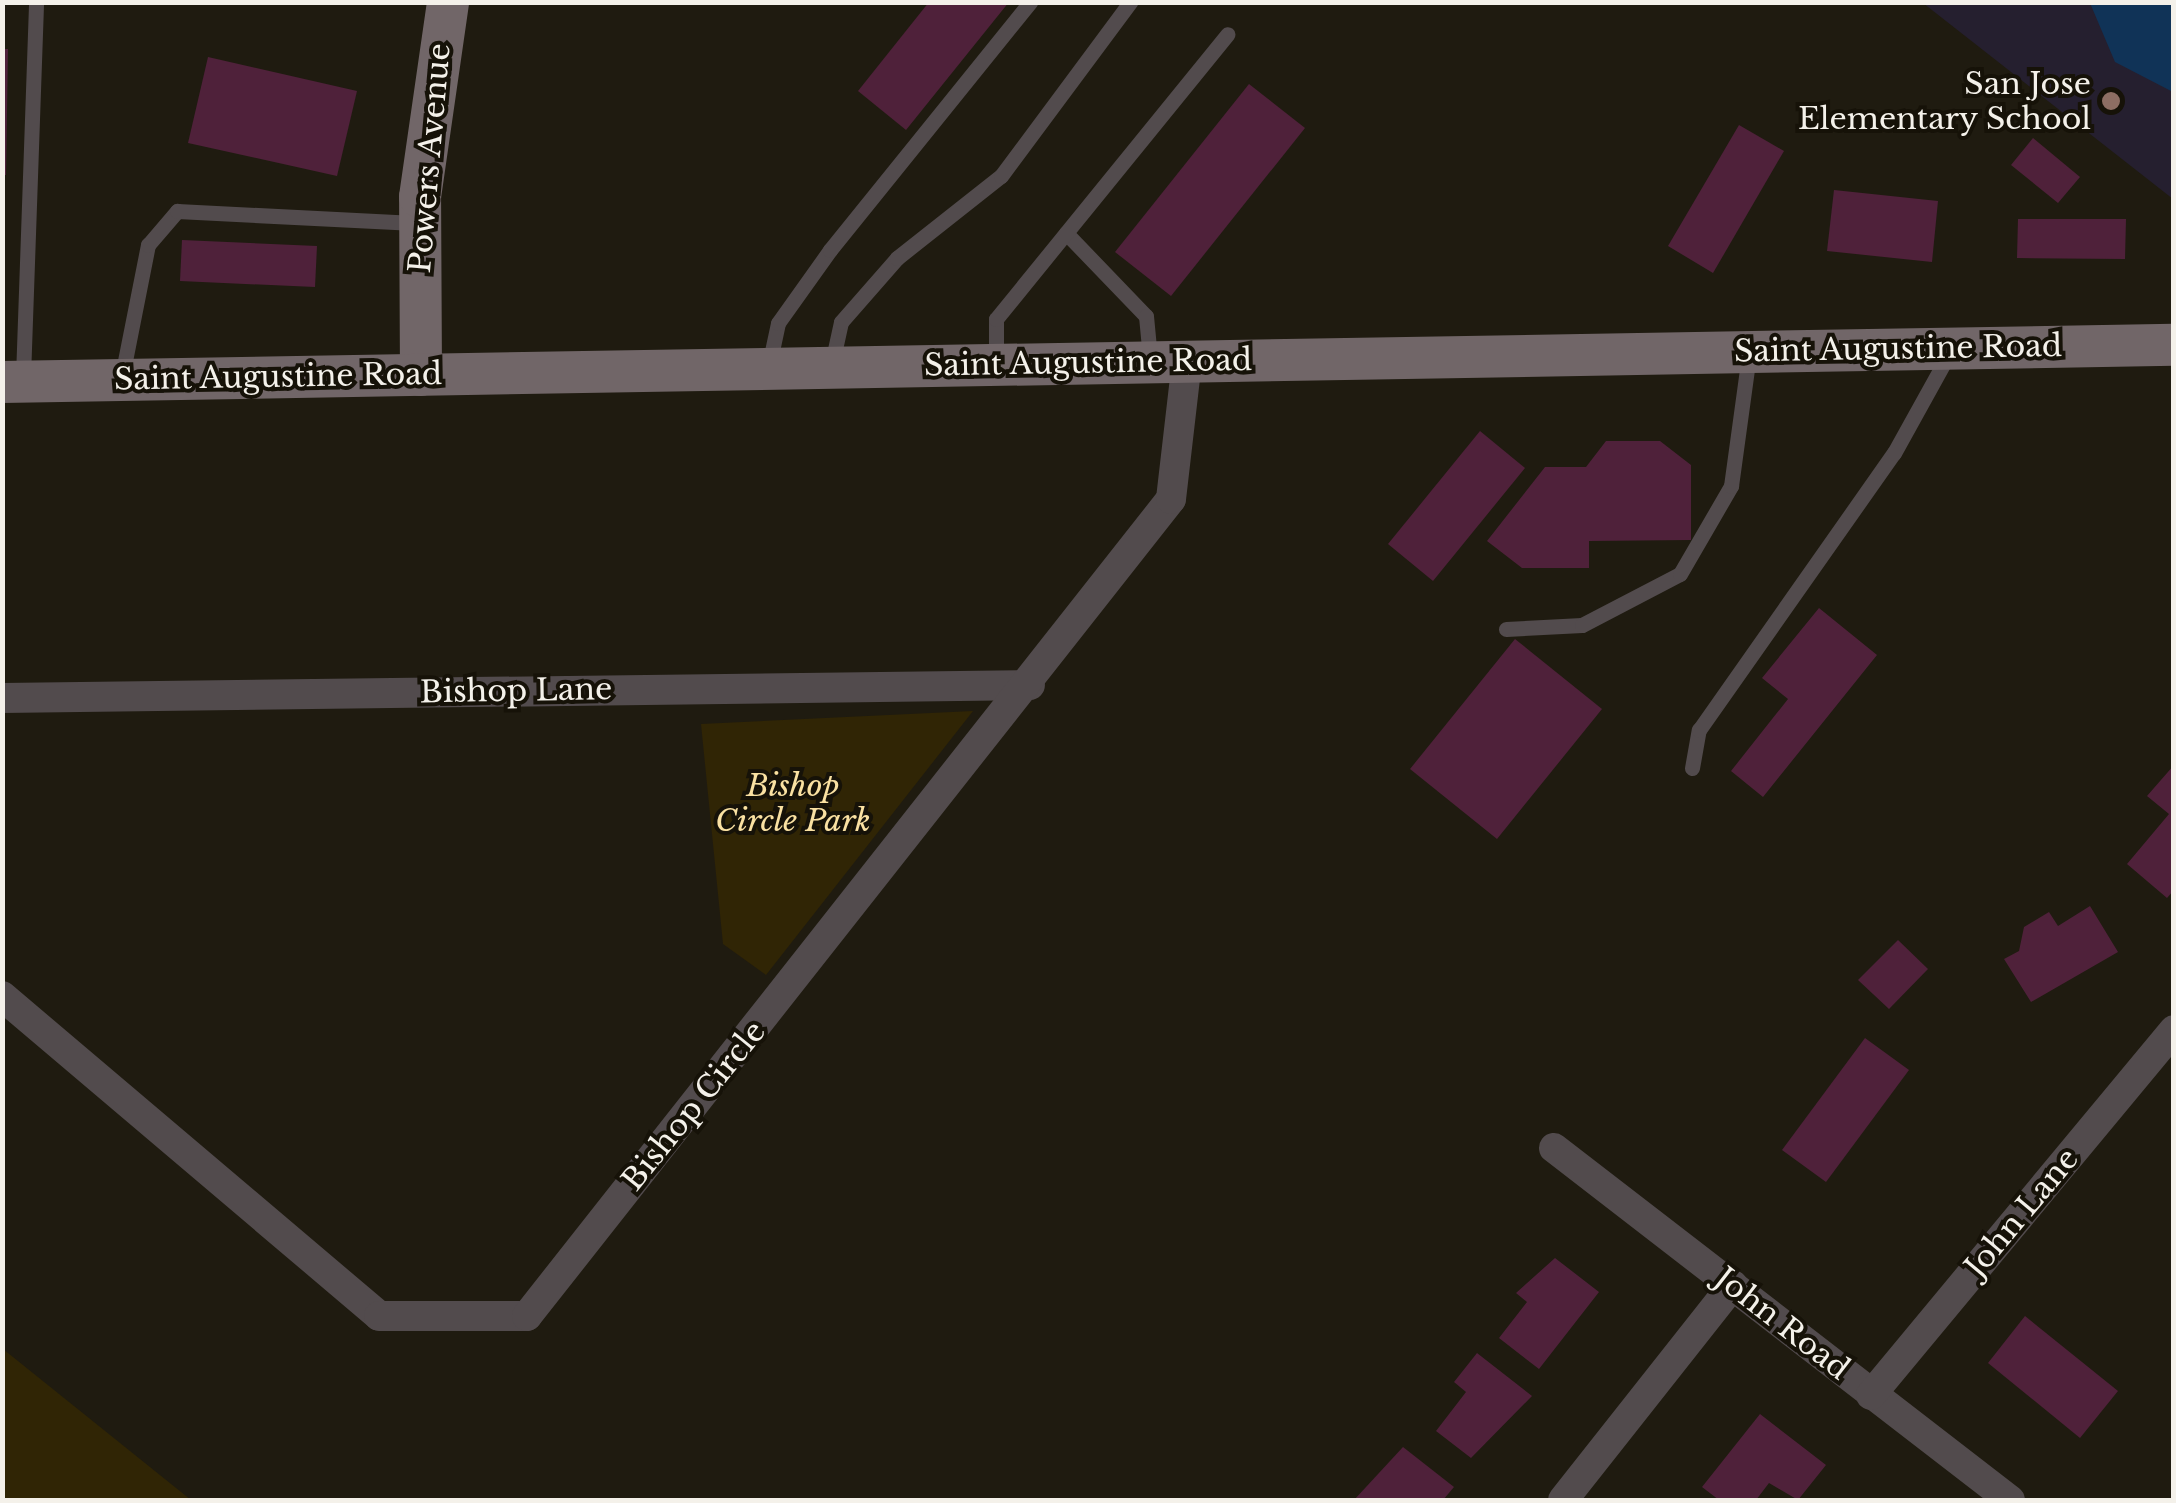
<!DOCTYPE html>
<html>
<head>
<meta charset="utf-8">
<style>
  body { margin:0 }
  #map { position:relative; width:2176px; height:1503px; overflow:hidden; background:#1f1b10; font-family:"Libre Baskerville",serif }
  div>[style] { position:absolute }
  [style*='--x'] { left:calc(var(--x)*1px); top:calc(var(--y)*1px); width:calc(var(--w)*1px); rotate:calc(var(--a)*1deg) }
  .education>* { inset:0; background:#251f2f }
  .green>* { inset:0; background:#302505 }
  .water>* { inset:0; background:#103357 }
  .building>* { inset:0; background:#4f213a }
  .lane>* { height:15px; margin:-7.5px; padding:0 7.5px; transform-origin:7.5px; border-radius:7.5px; background:#524b4d }
  .street>* { height:30px; margin:-15px; padding:0 15px; transform-origin:15px; border-radius:15px; background:#524b4d }
  .secondary>* { height:42px; margin:-21px; padding:0 21px; transform-origin:21px; border-radius:21px; background:#716668 }
  .dots>* { width:28px; height:28px; translate:-50% -50%; box-sizing:border-box; border:5px solid #161208; border-radius:50% }
  span { translate:-50% -50%; white-space:nowrap; text-align:center; line-height:1.15; -webkit-text-stroke:8px #161208; paint-order:stroke }
  .poi-label { font-size:30px; color:#f4f1ea }
  .right { translate:-100% -50%; text-align:right }
  .street-label { font-size:30px; color:#f4f1ea }
  .park-label { font-size:30px; color:#fae1a2; font-style:italic }
  .frame { position:absolute; inset:0; border:5px solid #f4f1ea; pointer-events:none }
</style>
</head>
<body>
<div id="map">
  <div class="education">
    <div style="clip-path:polygon(1923px 3px,2173px 3px,2173px 199px)"></div>
  </div>
  <div class="green">
    <div style="clip-path:polygon(973px 711px,766px 975px,723px 944px,701px 724px)"></div>
    <div style="clip-path:polygon(2px 1349px,3px 1349px,191px 1500px,3px 1500px)"></div>
  </div>
  <div class="water">
    <div style="clip-path:polygon(2090px 3px,2173px 3px,2173px 92px,2115px 62px)"></div>
  </div>
  <div class="building">
    <div style="clip-path:polygon(929px 2px,1009px 2px,906px 130px,858px 91px)"></div>
    <div style="clip-path:polygon(2px 49px,8px 49px,6px 175px,2px 175px)"></div>
    <div style="clip-path:polygon(208px 57px,357px 91px,337px 176px,188px 143px)"></div>
    <div style="clip-path:polygon(1249px 84px,1305px 128px,1171px 296px,1115px 252px)"></div>
    <div style="clip-path:polygon(1739px 125px,1784px 151px,1713px 273px,1668px 246px)"></div>
    <div style="clip-path:polygon(2033px 138px,2080px 177px,2058px 203px,2011px 165px)"></div>
    <div style="clip-path:polygon(1834px 190px,1938px 201px,1932px 262px,1827px 251px)"></div>
    <div style="clip-path:polygon(2018px 219px,2126px 219px,2125px 259px,2017px 258px)"></div>
    <div style="clip-path:polygon(182px 240px,317px 246px,315px 287px,180px 281px)"></div>
    <div style="clip-path:polygon(1480px 431px,1525px 468px,1433px 581px,1388px 544px)"></div>
    <div style="clip-path:polygon(1606px 441px,1660px 441px,1691px 465px,1691px 540px,1589px 541px,1589px 568px,1522px 568px,1487px 541px,1545px 467px,1586px 467px)"></div>
    <div style="clip-path:polygon(1819px 608px,1877px 655px,1763px 797px,1731px 771px,1788px 699px,1762px 678px)"></div>
    <div style="clip-path:polygon(1515px 639px,1602px 709px,1497px 839px,1410px 769px)"></div>
    <div style="clip-path:polygon(2174px 765px,2174px 890px,2167px 898px,2127px 864px,2169px 814px,2147px 796px)"></div>
    <div style="clip-path:polygon(2090px 906px,2118px 952px,2031px 1002px,2004px 959px,2019px 951px,2024px 927px,2049px 912px,2058px 926px)"></div>
    <div style="clip-path:polygon(1898px 940px,1928px 969px,1889px 1009px,1858px 980px)"></div>
    <div style="clip-path:polygon(1865px 1038px,1909px 1070px,1826px 1182px,1782px 1150px)"></div>
    <div style="clip-path:polygon(1555px 1258px,1599px 1292px,1539px 1369px,1499px 1338px,1527px 1302px,1516px 1293px)"></div>
    <div style="clip-path:polygon(2025px 1316px,2118px 1391px,2080px 1438px,1988px 1363px)"></div>
    <div style="clip-path:polygon(1477px 1353px,1532px 1396px,1471px 1458px,1436px 1431px,1466px 1392px,1454px 1382px)"></div>
    <div style="clip-path:polygon(1760px 1414px,1826px 1465px,1798px 1500px,1769px 1483px,1756px 1500px,1719px 1500px,1702px 1487px)"></div>
    <div style="clip-path:polygon(1403px 1447px,1454px 1487px,1443px 1500px,1354px 1500px)"></div>
  </div>
  <div class="lane">
    <div style="--x:1066;--y:233;--w:115;--a:46.1"></div>
    <div style="--x:1146;--y:316;--w:42;--a:84.6"></div>
    <div style="--x:996;--y:360;--w:41;--a:-90"></div>
    <div style="--x:996;--y:319;--w:367;--a:-50.9"></div>
    <div style="--x:832;--y:363;--w:42;--a:-77.6"></div>
    <div style="--x:841;--y:322;--w:85;--a:-48.8"></div>
    <div style="--x:897;--y:258;--w:132;--a:-38.3"></div>
    <div style="--x:1001;--y:176;--w:217;--a:-53.4"></div>
    <div style="--x:769;--y:365;--w:43;--a:-77.9"></div>
    <div style="--x:778;--y:323;--w:90;--a:-54.5"></div>
    <div style="--x:830;--y:250;--w:319;--a:-51.1"></div>
    <div style="--x:122;--y:376;--w:134;--a:-78.8"></div>
    <div style="--x:148;--y:245;--w:45;--a:-49.5"></div>
    <div style="--x:177;--y:211;--w:238;--a:2.9"></div>
    <div style="--x:23;--y:377;--w:375;--a:-88"></div>
    <div style="--x:1506;--y:629;--w:76;--a:-3"></div>
    <div style="--x:1582;--y:625;--w:110;--a:-27.5"></div>
    <div style="--x:1680;--y:574;--w:102;--a:-59.9"></div>
    <div style="--x:1731;--y:486;--w:132;--a:-82.2"></div>
    <div style="--x:1692;--y:768;--w:39;--a:-80"></div>
    <div style="--x:1699;--y:730;--w:339;--a:-54.9"></div>
    <div style="--x:1894;--y:453;--w:115;--a:-61"></div>
  </div>
  <div class="street">
    <div style="--x:2;--y:698;--w:1028;--a:-0.72"></div>
    <div style="--x:2;--y:996;--w:494;--a:40.3"></div>
    <div style="--x:379;--y:1316;--w:148;--a:0"></div>
    <div style="--x:527;--y:1316;--w:1040;--a:-51.75"></div>
    <div style="--x:1171;--y:499;--w:139;--a:-83.4"></div>
    <div style="--x:1554;--y:1148;--w:576;--a:37.67"></div>
    <div style="--x:1871;--y:1395;--w:474;--a:-50.3"></div>
    <div style="--x:1563;--y:1500;--w:274;--a:-51.7"></div>
  </div>
  <div class="secondary">
    <div style="--x:421;--y:375;--w:178;--a:-90.3"></div>
    <div style="--x:420;--y:197;--w:197;--a:-81.8"></div>
    <div style="--x:2;--y:382;--w:2172;--a:-0.98"></div>
  </div>
  <div class="dots">
    <div style="left:2111px;top:101px;background:#8d6e63"></div>
  </div>
  <div class="poi-label">
    <span class="right" style="left:2091px;top:101px">San Jose<br>Elementary School</span>
  </div>
  <div class="street-label">
    <span style="left:430px;top:158px;rotate:-85deg">Powers Avenue</span>
    <span style="left:1898px;top:349px;rotate:-1deg">Saint Augustine Road</span>
    <span style="left:1088px;top:363px;rotate:-1deg">Saint Augustine Road</span>
    <span style="left:278px;top:377px;rotate:-1deg">Saint Augustine Road</span>
    <span style="left:516px;top:691px;rotate:-1deg">Bishop Lane</span>
    <span style="left:694px;top:1106px;rotate:-51deg">Bishop Circle</span>
    <span style="left:2022px;top:1213px;rotate:-50deg">John Lane</span>
    <span style="left:1782px;top:1324px;rotate:38deg">John Road</span>
  </div>
  <div class="park-label">
    <span style="left:793px;top:803px">Bishop<br>Circle Park</span>
  </div>
  <div class="frame"></div>
</div>
</body>
</html>
